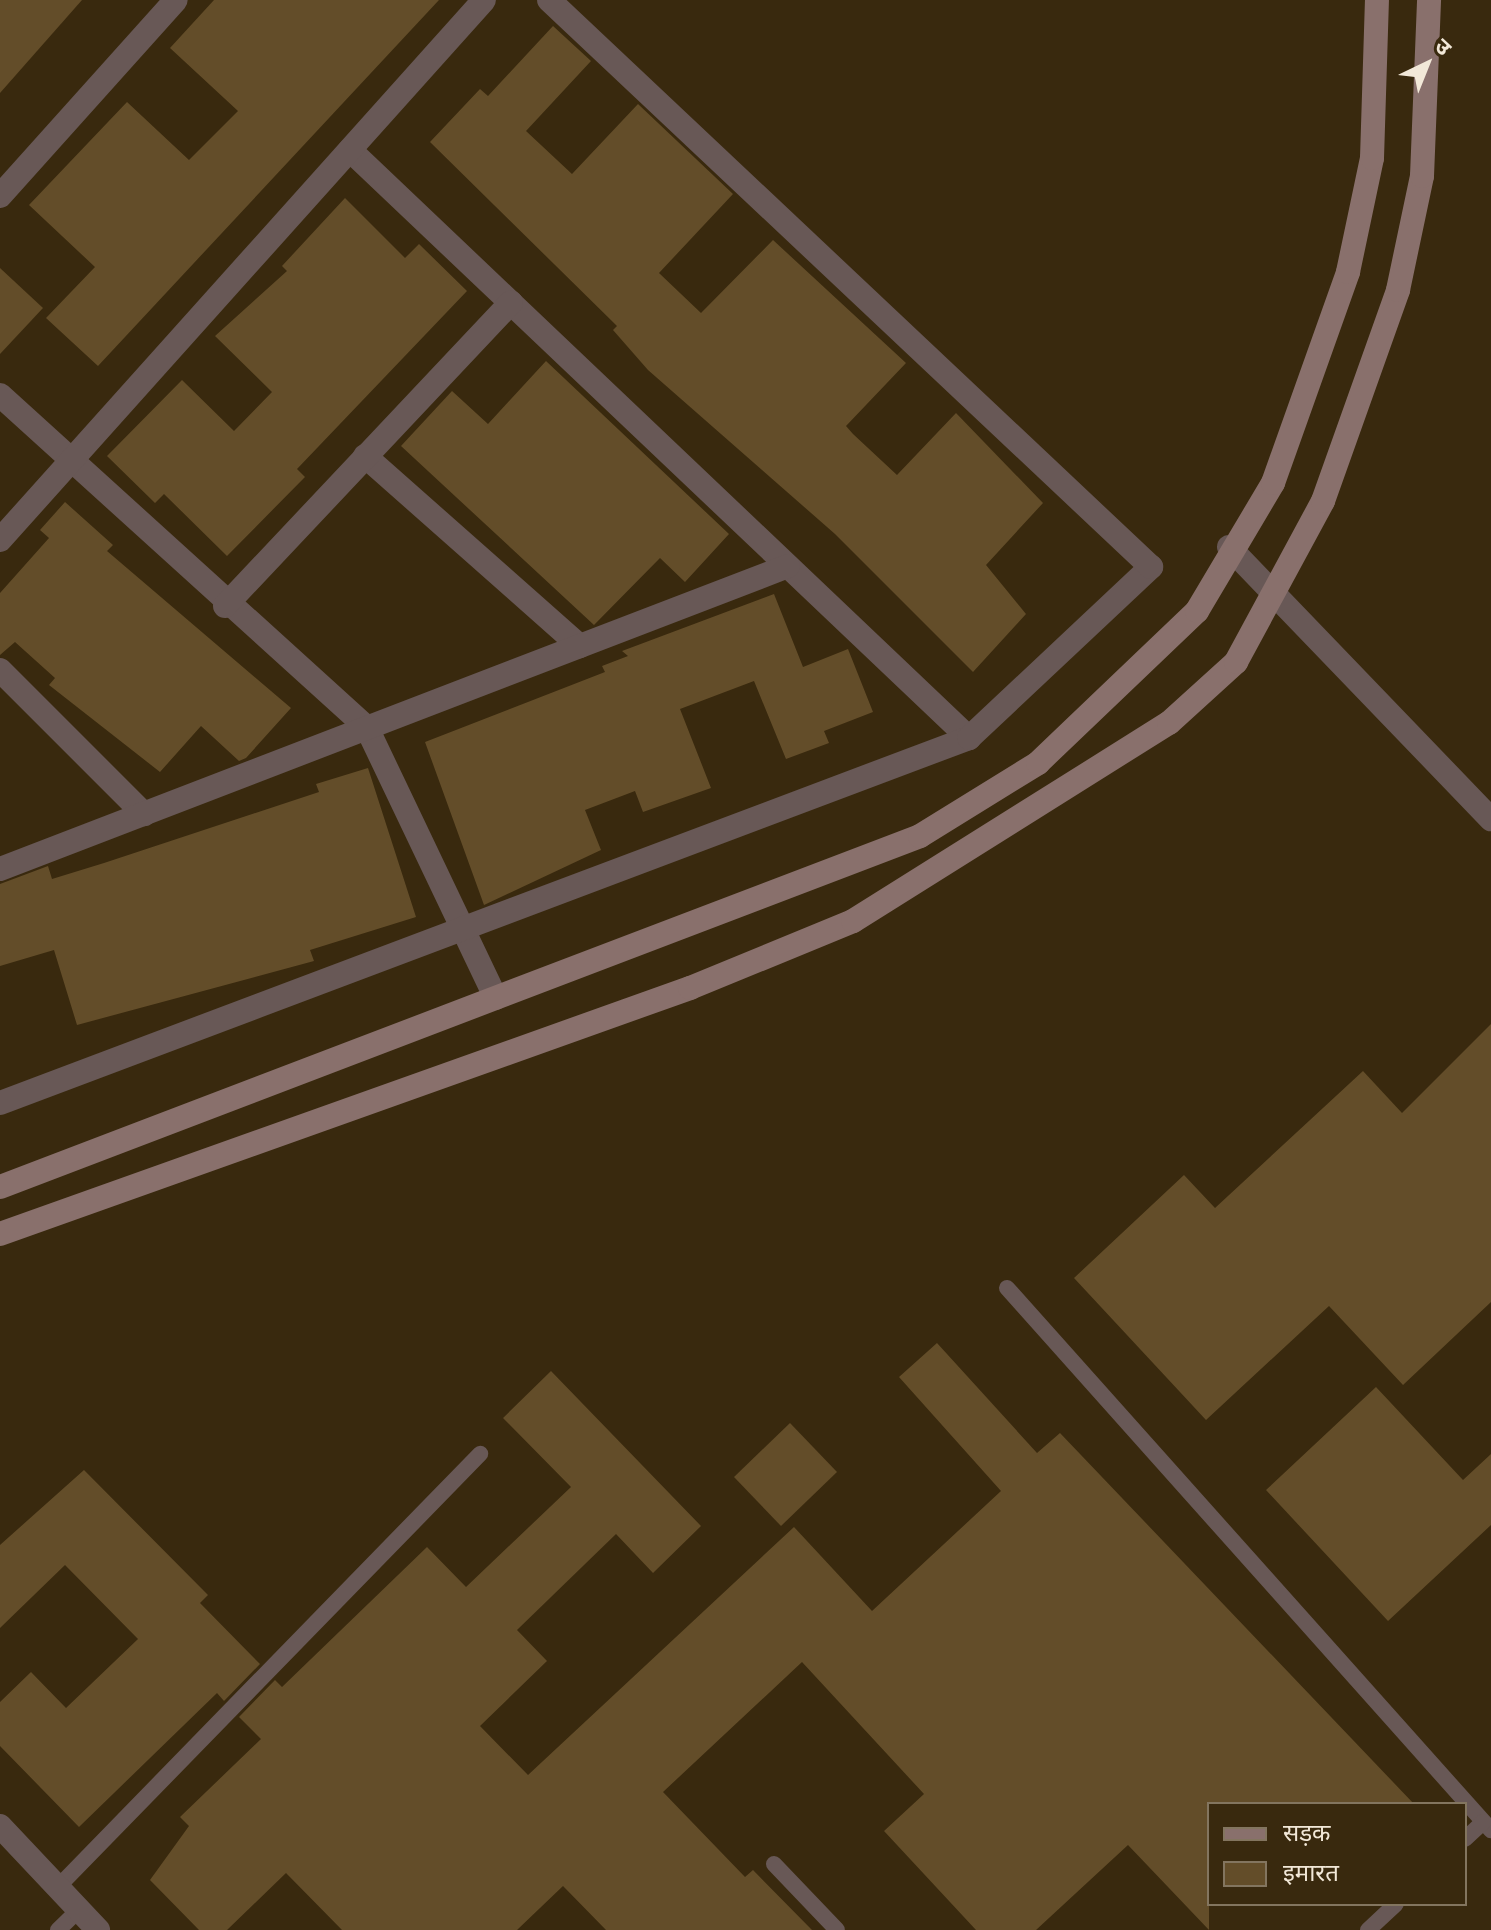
<!DOCTYPE html>
<html>
<head>
<meta charset="utf-8">
<style>
  body { margin:0 }
  #map { position:relative; width:1491px; height:1930px; overflow:hidden; background:#39290e; font-family:"PT Sans","Noto Sans Devanagari",sans-serif }
  div>[style] { position:absolute }
  [style*='--x'] { left:calc(var(--x)*1px); top:calc(var(--y)*1px); width:calc(var(--w)*1px); rotate:calc(var(--a)*1deg) }
  .building>* { inset:0; background:#634d29 }
  .lane>* { height:16px; margin:-8px; padding:0 8px; transform-origin:8px; border-radius:8px; background:#685856 }
  .street>* { height:24px; margin:-12px; padding:0 12px; transform-origin:12px; border-radius:12px; background:#685856 }
  .secondary>* { height:24px; margin:-12px; padding:0 12px; transform-origin:12px; border-radius:12px; background:#89706c }
  span { translate:-50% -50%; white-space:nowrap; text-align:center; line-height:1.15; -webkit-text-stroke:6px #39290e; paint-order:stroke }
  .legend { position:absolute; left:1207px; top:1802px; width:260px; height:104px; box-sizing:border-box; background:#39290e; border:2px solid #83755f; margin:0; padding:10px 14px; list-style:none; font-size:24px; color:#f2e8d8 }
  .legend li { display:flex; align-items:center; gap:16px; height:40px }
  .legend b { width:40px; border:2px solid #83755f }
  .north { position:absolute; left:1387px; top:24px; width:80px; height:80px; -webkit-text-stroke:6px #39290e; paint-order:stroke; rotate:43deg; font-size:22px; font-weight:700; line-height:32px; text-align:center; color:#f2e8d8 }
  .north::after { content:''; display:block; margin:auto; width:28px; height:36px; background:#f2e8d8; clip-path:polygon(50% 0,100% 100%,50% 72%,0 100%) }
</style>
</head>
<body>
<div id="map">
  <div class="building">
    <div style="clip-path:polygon(0 0,82px 0,0 93px)"></div>
    <div style="clip-path:polygon(214px 0,439px 0,98px 366px,46px 318px,95px 267px,29px 205px,127px 102px,189px 160px,238px 111px,170px 48px)"></div>
    <div style="clip-path:polygon(553px 26px,591px 61px,526px 131px,572px 174px,638px 104px,733px 194px,659px 273px,701px 313px,773px 240px,906px 363px,846px 426px,853px 434px,897px 475px,956px 413px,1043px 503px,986px 565px,1026px 614px,973px 672px,835px 534px,648px 370px,613px 330px,617px 326px,430px 142px,480px 89px,488px 96px)"></div>
    <div style="clip-path:polygon(345px 198px,405px 258px,419px 244px,467px 291px,297px 469px,305px 477px,227px 556px,164px 494px,155px 503px,107px 456px,182px 380px,234px 431px,272px 392px,215px 336px,287px 271px,282px 266px)"></div>
    <div style="clip-path:polygon(0 268px,43px 308px,0 354px)"></div>
    <div style="clip-path:polygon(546px 361px,729px 534px,685px 582px,660px 558px,594px 625px,401px 446px,452px 391px,488px 424px)"></div>
    <div style="clip-path:polygon(65px 502px,113px 545px,107px 551px,291px 708px,246px 758px,239px 761px,201px 726px,160px 772px,49px 685px,55px 678px,15px 642px,0 655px,0 593px,49px 538px,40px 530px)"></div>
    <div style="clip-path:polygon(774px 594px,803px 667px,848px 649px,873px 712px,824px 731px,829px 743px,786px 759px,754px 681px,680px 709px,711px 788px,643px 812px,635px 791px,585px 810px,601px 850px,484px 905px,425px 742px,605px 672px,602px 666px,628px 656px,622px 651px)"></div>
    <div style="clip-path:polygon(368px 768px,416px 917px,310px 950px,314px 961px,77px 1025px,54px 950px,0 966px,0 884px,48px 866px,52px 879px,104px 863px,319px 792px,316px 784px)"></div>
    <div style="clip-path:polygon(1491px 1024px,1491px 1302px,1403px 1385px,1329px 1306px,1206px 1420px,1074px 1278px,1184px 1175px,1215px 1208px,1363px 1071px,1402px 1113px)"></div>
    <div style="clip-path:polygon(937px 1343px,1037px 1453px,1060px 1433px,1414px 1804px,1209px 1804px,1209px 1930px,1128px 1845px,1036px 1930px,976px 1930px,884px 1831px,924px 1794px,802px 1662px,663px 1792px,745px 1877px,753px 1870px,812px 1930px,606px 1930px,563px 1886px,517px 1930px,342px 1930px,286px 1873px,227px 1930px,199px 1930px,150px 1880px,189px 1826px,180px 1817px,261px 1739px,239px 1717px,275px 1680px,282px 1687px,427px 1547px,466px 1587px,571px 1487px,503px 1418px,551px 1371px,701px 1526px,653px 1573px,616px 1534px,517px 1630px,547px 1661px,480px 1726px,528px 1775px,794px 1527px,872px 1611px,1001px 1491px,899px 1377px)"></div>
    <div style="clip-path:polygon(1376px 1387px,1463px 1480px,1491px 1454px,1491px 1525px,1388px 1621px,1266px 1490px)"></div>
    <div style="clip-path:polygon(790px 1423px,837px 1472px,781px 1526px,734px 1477px)"></div>
    <div style="clip-path:polygon(84px 1470px,208px 1595px,200px 1603px,260px 1664px,224px 1701px,217px 1693px,79px 1827px,0 1746px,0 1702px,31px 1672px,66px 1708px,138px 1639px,65px 1565px,0 1628px,0 1545px)"></div>
  </div>
  <div class="lane">
    <div style="--x:1007;--y:1288;--w:727;--a:48.24"></div>
    <div style="--x:1465;--y:1839;--w:25;--a:-43"></div>
    <div style="--x:774;--y:1864;--w:91;--a:46.3"></div>
    <div style="--x:58;--y:1887;--w:605;--a:-45.74"></div>
    <div style="--x:58;--y:1930;--w:29;--a:-44"></div>
    <div style="--x:1368;--y:1930;--w:38;--a:-43"></div>
  </div>
  <div class="street">
    <div style="--x:350;--y:150;--w:854;--a:43.53"></div>
    <div style="--x:0;--y:196;--w:263;--a:-48.1"></div>
    <div style="--x:0;--y:395;--w:496;--a:42.2"></div>
    <div style="--x:367;--y:728;--w:299;--a:64.5"></div>
    <div style="--x:365;--y:456;--w:287;--a:41.5"></div>
    <div style="--x:0;--y:540;--w:725;--a:-48.13"></div>
    <div style="--x:1229;--y:547;--w:378;--a:46.1"></div>
    <div style="--x:225;--y:606;--w:417;--a:-46.7"></div>
    <div style="--x:0;--y:670;--w:204;--a:45"></div>
    <div style="--x:0;--y:869;--w:844;--a:-21.03"></div>
    <div style="--x:0;--y:1103;--w:1035;--a:-20.64"></div>
    <div style="--x:969;--y:738;--w:250;--a:-43.2"></div>
    <div style="--x:1151;--y:567;--w:827;--a:-136.71"></div>
    <div style="--x:0;--y:1826;--w:143;--a:46.7"></div>
  </div>
  <div class="secondary">
    <div style="--x:0;--y:1187;--w:985;--a:-20.88"></div>
    <div style="--x:920;--y:836;--w:139;--a:-31.7"></div>
    <div style="--x:1038;--y:763;--w:220;--a:-43.7"></div>
    <div style="--x:1197;--y:611;--w:149;--a:-59.3"></div>
    <div style="--x:1273;--y:483;--w:224;--a:-70.4"></div>
    <div style="--x:1348;--y:272;--w:116;--a:-78.1"></div>
    <div style="--x:1372;--y:158;--w:158;--a:-88.2"></div>
    <div style="--x:0;--y:1234;--w:733;--a:-19.62"></div>
    <div style="--x:690;--y:988;--w:176;--a:-22.3"></div>
    <div style="--x:853;--y:921;--w:373;--a:-32.1"></div>
    <div style="--x:1169;--y:723;--w:91;--a:-42.3"></div>
    <div style="--x:1236;--y:662;--w:183;--a:-61.6"></div>
    <div style="--x:1323;--y:501;--w:224;--a:-70.4"></div>
    <div style="--x:1398;--y:290;--w:116;--a:-78.1"></div>
    <div style="--x:1422;--y:176;--w:176;--a:-87.7"></div>
  </div>
  <ul class="legend">
  <li><b style="height:10px;background:#89706c"></b>सड़क</li>
  <li><b style="height:22px;background:#634d29"></b>इमारत</li>
  </ul>
  <div class="north">उ</div>
</div>
</body>
</html>
